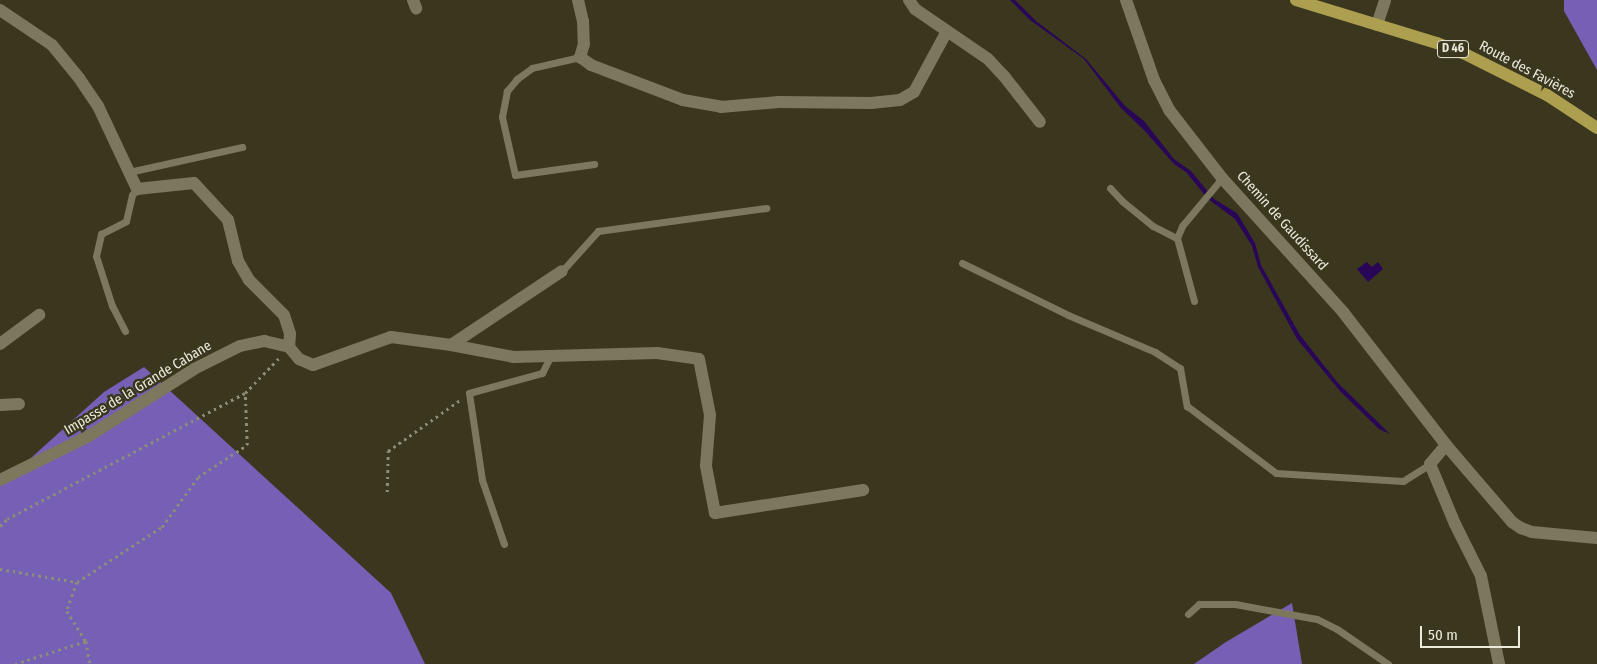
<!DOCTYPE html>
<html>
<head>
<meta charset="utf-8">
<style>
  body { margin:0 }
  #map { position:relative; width:1597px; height:664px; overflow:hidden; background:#3b371f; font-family:"Fira Sans Condensed",sans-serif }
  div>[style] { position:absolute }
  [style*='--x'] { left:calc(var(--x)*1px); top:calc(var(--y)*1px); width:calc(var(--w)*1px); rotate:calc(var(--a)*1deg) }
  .forest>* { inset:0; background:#7660b5 }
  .water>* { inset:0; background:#290658 }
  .path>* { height:2.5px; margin-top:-1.25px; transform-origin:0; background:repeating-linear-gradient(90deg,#8f8c78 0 2.5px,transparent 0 6.5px) }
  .lane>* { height:7px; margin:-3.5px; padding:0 3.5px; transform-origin:3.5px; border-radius:3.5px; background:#7c775d }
  .street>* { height:12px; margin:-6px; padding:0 6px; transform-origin:6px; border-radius:6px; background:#7c775d }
  .primary>* { height:12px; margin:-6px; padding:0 6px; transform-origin:6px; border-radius:6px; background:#ad9f50 }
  span { translate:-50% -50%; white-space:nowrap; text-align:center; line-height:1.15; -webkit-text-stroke:5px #3b371f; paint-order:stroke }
  .shield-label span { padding:1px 4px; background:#3b371f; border:1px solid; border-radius:4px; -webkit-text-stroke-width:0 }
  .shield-label { font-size:12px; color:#eceadb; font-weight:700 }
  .street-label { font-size:14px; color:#eceadb }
  .scale { position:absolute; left:1420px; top:626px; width:100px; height:22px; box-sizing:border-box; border:2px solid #eceadb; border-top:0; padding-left:6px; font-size:15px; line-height:18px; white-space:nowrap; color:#eceadb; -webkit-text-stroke:4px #3b371f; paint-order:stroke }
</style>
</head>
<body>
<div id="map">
  <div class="forest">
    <div style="clip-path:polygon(1564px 0,1597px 0,1597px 70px,1564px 11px)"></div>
    <div style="clip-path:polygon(144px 367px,391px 593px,425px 664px,0 664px,0 486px,104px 392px)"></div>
    <div style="clip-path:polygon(1292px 603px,1302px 664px,1194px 664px,1226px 642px)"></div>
  </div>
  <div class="water">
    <div style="clip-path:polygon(1010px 0,1015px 0,1036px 21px,1086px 59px,1125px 106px,1144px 121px,1174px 159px,1191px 171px,1214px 199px,1237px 213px,1255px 243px,1261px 265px,1300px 335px,1337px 382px,1390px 434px,1379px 429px,1340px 391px,1297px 339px,1258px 267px,1252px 246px,1235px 219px,1208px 199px,1186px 172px,1174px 164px,1144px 130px,1121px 108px,1084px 59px,1030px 20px)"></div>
    <div style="clip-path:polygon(1367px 262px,1372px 267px,1378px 262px,1383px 269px,1368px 282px,1357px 269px)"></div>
  </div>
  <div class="path">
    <div style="--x:387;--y:492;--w:41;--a:-88.6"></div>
    <div style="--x:388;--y:451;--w:88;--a:-35.3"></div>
    <div style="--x:0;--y:526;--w:10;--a:-45"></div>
    <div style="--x:7;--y:519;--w:269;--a:-27.9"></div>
    <div style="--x:0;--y:569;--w:78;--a:9.6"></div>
    <div style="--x:77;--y:582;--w:31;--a:109"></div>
    <div style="--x:67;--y:611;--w:36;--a:58"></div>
    <div style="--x:86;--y:641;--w:23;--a:80"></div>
    <div style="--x:77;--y:582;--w:101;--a:-32.9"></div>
    <div style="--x:162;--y:527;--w:62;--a:-54.2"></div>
    <div style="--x:198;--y:477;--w:59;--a:-33.1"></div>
    <div style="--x:247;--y:445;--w:52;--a:-92.2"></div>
    <div style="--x:245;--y:393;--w:50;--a:-45.8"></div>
    <div style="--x:15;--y:664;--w:75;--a:-17.9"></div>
  </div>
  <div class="lane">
    <div style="--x:580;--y:57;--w:49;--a:167.1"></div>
    <div style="--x:532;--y:68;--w:19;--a:144"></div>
    <div style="--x:517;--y:79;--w:16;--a:130"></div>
    <div style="--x:507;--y:91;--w:26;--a:101"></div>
    <div style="--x:502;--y:117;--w:59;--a:77.4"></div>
    <div style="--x:515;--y:175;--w:80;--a:-7.9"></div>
    <div style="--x:129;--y:172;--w:116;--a:-12.5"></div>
    <div style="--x:1110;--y:188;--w:18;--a:47"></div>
    <div style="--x:1122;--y:201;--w:40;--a:39"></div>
    <div style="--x:1153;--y:226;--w:27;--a:27"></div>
    <div style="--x:962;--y:263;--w:118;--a:26.1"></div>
    <div style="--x:1068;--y:315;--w:95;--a:23"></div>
    <div style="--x:1155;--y:352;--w:30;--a:33"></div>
    <div style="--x:1180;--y:368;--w:39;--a:80"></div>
    <div style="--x:1187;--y:406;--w:111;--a:37"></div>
    <div style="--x:1276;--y:473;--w:127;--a:3.6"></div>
    <div style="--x:1403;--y:481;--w:32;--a:-32"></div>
    <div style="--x:562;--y:271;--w:54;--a:-48"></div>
    <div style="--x:598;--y:231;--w:170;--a:-7.8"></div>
    <div style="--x:1194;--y:301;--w:65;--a:-105.1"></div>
    <div style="--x:1177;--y:238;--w:13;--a:-67"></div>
    <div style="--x:1182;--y:226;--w:62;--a:-50.2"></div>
    <div style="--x:125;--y:331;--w:28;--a:-117"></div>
    <div style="--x:112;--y:306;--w:52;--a:-107.7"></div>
    <div style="--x:96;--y:256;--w:23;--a:-77"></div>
    <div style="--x:101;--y:234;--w:28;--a:-27"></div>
    <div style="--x:126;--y:221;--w:27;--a:-77"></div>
    <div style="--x:132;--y:195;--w:8;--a:-50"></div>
    <div style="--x:504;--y:544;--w:68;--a:-109"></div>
    <div style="--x:482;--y:480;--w:88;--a:-98.5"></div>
    <div style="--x:469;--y:393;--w:76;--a:-15.3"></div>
    <div style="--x:542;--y:373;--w:18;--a:-63"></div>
    <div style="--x:1188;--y:614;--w:15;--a:-42"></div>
    <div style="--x:1199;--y:604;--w:36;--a:0"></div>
    <div style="--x:1235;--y:604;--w:83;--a:10.4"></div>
    <div style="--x:1317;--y:619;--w:22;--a:27"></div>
    <div style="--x:1337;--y:629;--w:62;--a:34.5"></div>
  </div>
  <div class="street">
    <div style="--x:413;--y:0;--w:9;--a:69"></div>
    <div style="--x:578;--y:0;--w:22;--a:77"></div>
    <div style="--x:583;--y:21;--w:23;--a:88"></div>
    <div style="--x:584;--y:44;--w:14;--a:107"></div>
    <div style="--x:580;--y:57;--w:14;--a:36"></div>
    <div style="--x:591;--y:65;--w:98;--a:20.8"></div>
    <div style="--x:683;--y:100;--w:39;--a:10"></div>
    <div style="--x:721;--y:107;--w:58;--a:-4.9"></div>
    <div style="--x:779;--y:102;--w:92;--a:0.6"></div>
    <div style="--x:871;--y:103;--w:29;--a:-6"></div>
    <div style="--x:900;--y:100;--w:16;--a:-30"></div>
    <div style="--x:914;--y:92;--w:69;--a:-61.6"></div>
    <div style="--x:909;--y:0;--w:11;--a:56"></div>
    <div style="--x:915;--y:9;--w:88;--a:34.4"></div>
    <div style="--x:988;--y:59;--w:23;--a:47"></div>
    <div style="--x:1004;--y:76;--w:58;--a:52"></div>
    <div style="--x:1126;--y:0;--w:85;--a:70.7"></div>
    <div style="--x:1154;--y:80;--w:35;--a:63"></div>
    <div style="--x:1170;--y:111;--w:85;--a:52.2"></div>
    <div style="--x:1222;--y:178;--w:181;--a:47.9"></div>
    <div style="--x:1343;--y:312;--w:168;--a:52.2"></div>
    <div style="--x:1446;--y:445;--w:101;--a:49.4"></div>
    <div style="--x:1512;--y:522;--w:11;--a:34"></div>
    <div style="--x:1521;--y:528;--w:12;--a:20"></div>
    <div style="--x:1532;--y:532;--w:65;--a:5.3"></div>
    <div style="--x:0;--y:10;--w:63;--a:33.9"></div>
    <div style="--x:52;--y:45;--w:43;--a:50.7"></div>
    <div style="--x:79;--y:78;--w:34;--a:56"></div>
    <div style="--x:98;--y:106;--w:92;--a:64.8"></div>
    <div style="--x:137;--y:189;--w:57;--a:-6"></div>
    <div style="--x:194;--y:183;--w:50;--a:47.4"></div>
    <div style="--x:228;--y:220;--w:42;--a:76.3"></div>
    <div style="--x:238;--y:261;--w:22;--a:60"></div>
    <div style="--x:249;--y:280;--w:49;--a:45"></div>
    <div style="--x:284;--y:315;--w:20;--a:72"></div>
    <div style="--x:290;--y:334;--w:13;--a:94"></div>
    <div style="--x:1377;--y:25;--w:26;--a:-72"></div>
    <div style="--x:0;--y:344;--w:49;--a:-36.6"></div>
    <div style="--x:451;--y:345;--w:64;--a:10.8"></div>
    <div style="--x:514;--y:357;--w:143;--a:-1.6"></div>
    <div style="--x:657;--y:353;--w:42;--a:8.1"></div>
    <div style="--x:699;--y:359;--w:57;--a:78.9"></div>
    <div style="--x:710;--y:415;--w:51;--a:94.5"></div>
    <div style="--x:706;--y:466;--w:48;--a:79.2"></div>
    <div style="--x:715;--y:513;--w:150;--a:-8.8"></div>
    <div style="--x:0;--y:405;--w:19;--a:-3"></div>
    <div style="--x:1446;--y:445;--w:25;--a:130"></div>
    <div style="--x:1430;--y:464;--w:65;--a:67.4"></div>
    <div style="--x:1455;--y:524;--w:58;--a:63.4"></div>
    <div style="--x:1481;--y:576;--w:90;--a:78.4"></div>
    <div style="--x:0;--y:480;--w:99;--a:-26.3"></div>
    <div style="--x:89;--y:436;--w:125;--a:-32.5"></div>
    <div style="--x:194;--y:369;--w:51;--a:-26.6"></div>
    <div style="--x:240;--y:346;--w:25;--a:-12"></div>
    <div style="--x:264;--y:341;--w:26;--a:13"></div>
    <div style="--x:289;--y:347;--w:16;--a:50"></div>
    <div style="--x:299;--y:359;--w:15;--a:23"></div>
    <div style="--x:313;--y:365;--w:83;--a:-19.7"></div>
    <div style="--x:391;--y:337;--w:61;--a:7.6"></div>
    <div style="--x:451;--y:345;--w:133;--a:-33.7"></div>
  </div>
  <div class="primary">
    <div style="--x:1296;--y:0;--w:147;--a:17"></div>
    <div style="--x:1437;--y:43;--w:28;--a:21"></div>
    <div style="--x:1463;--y:53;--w:94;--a:26.6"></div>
    <div style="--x:1547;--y:95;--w:60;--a:33.4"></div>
  </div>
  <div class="shield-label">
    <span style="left:1453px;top:49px">D 46</span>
  </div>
  <div class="street-label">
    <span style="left:1527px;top:70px;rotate:28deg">Route des Favières</span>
    <span style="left:1282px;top:221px;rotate:48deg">Chemin de Gaudissard</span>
    <span style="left:138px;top:388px;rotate:-31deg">Impasse de la Grande Cabane</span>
  </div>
  <div class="scale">50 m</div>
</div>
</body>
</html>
